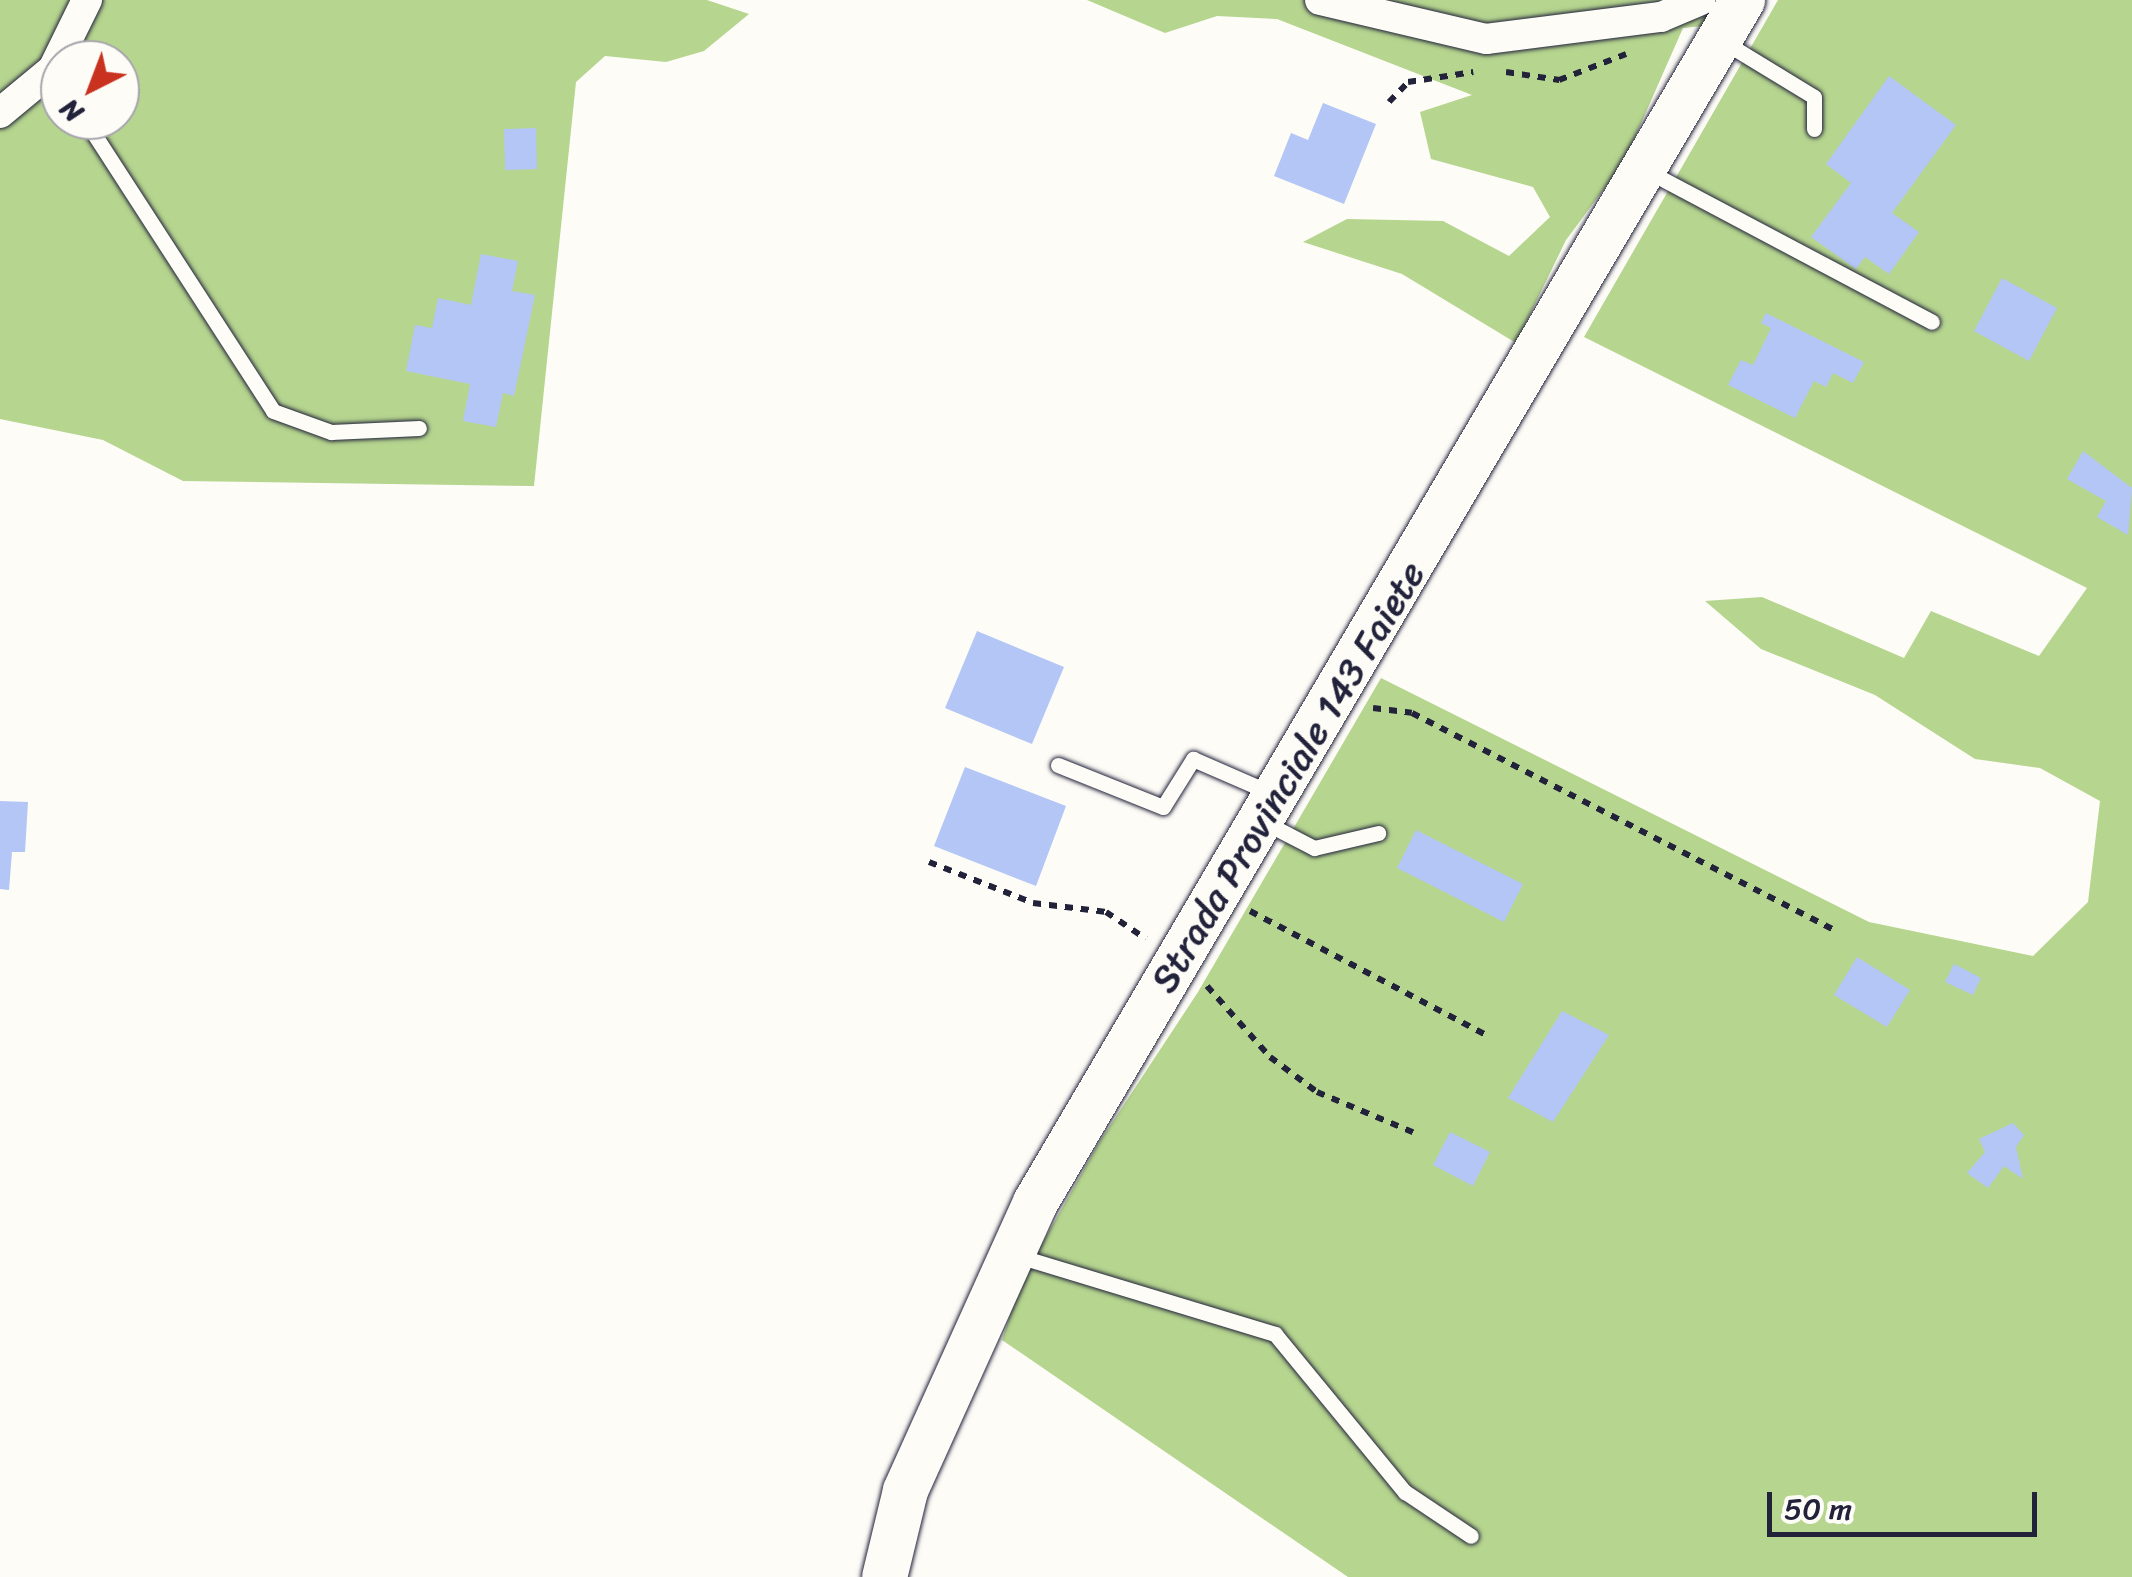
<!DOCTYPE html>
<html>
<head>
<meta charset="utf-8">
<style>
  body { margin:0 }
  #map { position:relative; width:2132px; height:1577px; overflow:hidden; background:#fdfcf7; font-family:Sriracha,sans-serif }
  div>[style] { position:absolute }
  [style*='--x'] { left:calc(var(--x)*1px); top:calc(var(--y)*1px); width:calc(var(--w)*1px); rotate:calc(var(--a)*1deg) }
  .green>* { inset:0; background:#b6d58f }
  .building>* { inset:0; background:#b3c6f6 }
  .path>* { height:6px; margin-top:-3px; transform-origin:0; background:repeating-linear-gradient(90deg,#22223b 0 8px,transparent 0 16px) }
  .roads { filter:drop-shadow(0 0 2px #22223b) drop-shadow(0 0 2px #22223b) }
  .lane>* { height:15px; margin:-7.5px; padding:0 7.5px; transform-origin:7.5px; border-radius:7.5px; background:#fdfcf7 }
  .street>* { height:30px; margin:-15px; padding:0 15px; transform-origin:15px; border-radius:15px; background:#fdfcf7 }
  .secondary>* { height:45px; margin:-22.5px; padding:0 22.5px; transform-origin:22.5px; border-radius:22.5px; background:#fdfcf7 }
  span { translate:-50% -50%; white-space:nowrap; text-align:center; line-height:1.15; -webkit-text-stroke:8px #fdfcf7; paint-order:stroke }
  .street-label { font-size:38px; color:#22223b }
  .north { position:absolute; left:40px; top:40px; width:100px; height:100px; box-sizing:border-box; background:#fdfcf7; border:2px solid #a5a5ac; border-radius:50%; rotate:222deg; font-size:28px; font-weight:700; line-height:40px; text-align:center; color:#22223b }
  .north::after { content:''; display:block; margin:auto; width:35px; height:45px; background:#c8321e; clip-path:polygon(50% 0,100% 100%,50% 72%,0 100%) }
  .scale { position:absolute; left:1767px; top:1492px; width:270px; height:45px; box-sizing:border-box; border:5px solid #22223b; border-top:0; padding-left:12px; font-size:30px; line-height:35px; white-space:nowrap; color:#22223b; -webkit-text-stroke:8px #fdfcf7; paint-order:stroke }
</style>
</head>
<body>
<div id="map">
  <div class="green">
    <div style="clip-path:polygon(evenodd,0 0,707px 0,749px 14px,704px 51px,666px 62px,605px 56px,576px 82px,534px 486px,183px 481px,103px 440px,0 419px,0 0,60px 60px,120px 60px,120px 120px,60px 120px,60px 60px)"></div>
    <div style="clip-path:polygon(1087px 0,1716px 0,1703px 26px,1683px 28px,1624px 162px,1566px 240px,1516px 343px,1402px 274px,1303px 242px,1347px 219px,1443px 221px,1509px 256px,1550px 217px,1533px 187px,1431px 159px,1420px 112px,1472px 95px,1277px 19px,1217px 16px,1165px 33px)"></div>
    <div style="clip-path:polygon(1778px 0,2132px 0,2132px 1577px,1348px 1577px,1002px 1340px,1022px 1279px,1100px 1141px,1198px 992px,1381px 678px,1869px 922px,2033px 956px,2088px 902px,2100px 801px,2040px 768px,1975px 759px,1875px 695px,1761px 649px,1705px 601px,1762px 597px,1904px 658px,1931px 611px,2039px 656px,2087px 588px,1584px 337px)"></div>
  </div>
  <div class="building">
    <div style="clip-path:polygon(1889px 76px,1956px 125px,1892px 213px,1919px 232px,1889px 274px,1865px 257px,1856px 269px,1811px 237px,1851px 183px,1826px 164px)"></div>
    <div style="clip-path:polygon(1323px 103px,1376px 124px,1344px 204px,1274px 176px,1291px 133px,1308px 140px)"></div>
    <div style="clip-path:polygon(536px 128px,537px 169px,505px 170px,504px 129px)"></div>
    <div style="clip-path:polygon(481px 254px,518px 261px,512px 291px,535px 295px,514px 396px,503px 393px,496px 427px,463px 421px,470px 384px,406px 371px,415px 325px,432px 328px,438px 298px,471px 305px)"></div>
    <div style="clip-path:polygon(2002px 278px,2057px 308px,2029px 361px,1974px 331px)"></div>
    <div style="clip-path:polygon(1766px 313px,1864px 362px,1853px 383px,1833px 373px,1826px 387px,1814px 381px,1795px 418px,1728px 385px,1741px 360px,1753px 365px,1771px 328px,1761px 323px)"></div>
    <div style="clip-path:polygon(2083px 451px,2132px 488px,2128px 535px,2097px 517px,2106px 501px,2067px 479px)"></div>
    <div style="clip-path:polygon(977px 631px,1064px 667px,1032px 744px,945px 708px)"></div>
    <div style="clip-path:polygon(965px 767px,1066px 806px,1036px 886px,934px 846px)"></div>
    <div style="clip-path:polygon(0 801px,28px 802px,25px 852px,12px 852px,9px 890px,0 889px)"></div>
    <div style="clip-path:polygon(1416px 830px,1523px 884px,1504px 922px,1397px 868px)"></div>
    <div style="clip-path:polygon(1857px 957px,1910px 990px,1887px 1027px,1834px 995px)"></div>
    <div style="clip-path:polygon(1954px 964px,1981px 978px,1973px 995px,1945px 982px)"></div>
    <div style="clip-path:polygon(1562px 1011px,1609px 1035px,1553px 1122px,1508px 1098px)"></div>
    <div style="clip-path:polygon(2013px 1123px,2024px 1135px,2016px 1147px,2023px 1179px,2004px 1166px,1988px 1188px,1967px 1173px,1985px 1152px,1979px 1139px)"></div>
    <div style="clip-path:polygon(1450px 1132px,1490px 1152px,1473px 1186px,1433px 1165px)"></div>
  </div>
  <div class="path">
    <div style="--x:1506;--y:72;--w:54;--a:8.6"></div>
    <div style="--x:1559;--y:80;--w:72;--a:-21.2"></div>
    <div style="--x:1389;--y:102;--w:28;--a:-46"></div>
    <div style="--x:1408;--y:82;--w:66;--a:-8.7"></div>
    <div style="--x:1373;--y:708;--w:39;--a:7"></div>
    <div style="--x:1412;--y:713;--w:478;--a:27.2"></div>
    <div style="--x:929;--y:862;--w:112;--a:21.5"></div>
    <div style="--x:1033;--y:903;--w:74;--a:7"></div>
    <div style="--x:1106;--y:912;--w:48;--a:34"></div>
    <div style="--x:1250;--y:911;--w:271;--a:27.7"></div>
    <div style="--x:1207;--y:986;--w:95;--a:48.4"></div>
    <div style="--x:1270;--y:1057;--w:59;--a:36.7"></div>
    <div style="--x:1317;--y:1092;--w:106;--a:22.7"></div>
  </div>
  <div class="roads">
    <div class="lane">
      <div style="--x:1724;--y:42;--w:105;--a:31.4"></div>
      <div style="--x:1814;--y:97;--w:32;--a:90"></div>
      <div style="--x:85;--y:120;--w:346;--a:57.1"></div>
      <div style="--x:273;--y:411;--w:62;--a:19.9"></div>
      <div style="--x:331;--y:432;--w:88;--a:-2.6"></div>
      <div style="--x:1649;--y:172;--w:320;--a:27.9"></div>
      <div style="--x:1058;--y:765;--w:113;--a:21.8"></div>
      <div style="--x:1163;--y:807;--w:57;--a:-58"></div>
      <div style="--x:1193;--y:759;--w:83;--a:23.5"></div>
      <div style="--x:1262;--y:821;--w:59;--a:27.4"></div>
      <div style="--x:1314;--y:848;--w:66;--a:-13.2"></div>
      <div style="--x:1015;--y:1255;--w:272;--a:16.9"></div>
      <div style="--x:1275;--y:1334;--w:205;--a:50.6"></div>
      <div style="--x:1405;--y:1492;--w:79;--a:33.7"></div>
    </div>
    <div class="street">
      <div style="--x:1320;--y:0;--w:171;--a:13.2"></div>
      <div style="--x:1486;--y:39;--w:176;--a:-7.2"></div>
      <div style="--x:1661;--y:17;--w:43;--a:-23"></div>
      <div style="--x:0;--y:113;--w:69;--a:-39.7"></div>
      <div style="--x:53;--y:69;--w:77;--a:-63.8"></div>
    </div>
    <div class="secondary">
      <div style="--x:884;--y:1577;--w:89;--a:-76.4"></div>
      <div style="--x:905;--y:1490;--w:316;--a:-65.7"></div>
      <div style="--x:1035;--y:1202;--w:1395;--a:-59.54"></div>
    </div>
  </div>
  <div class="street-label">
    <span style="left:1288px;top:777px;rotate:-59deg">Strada Provinciale 143 Faiete</span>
  </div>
  <div class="north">N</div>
  <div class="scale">50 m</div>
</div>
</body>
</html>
